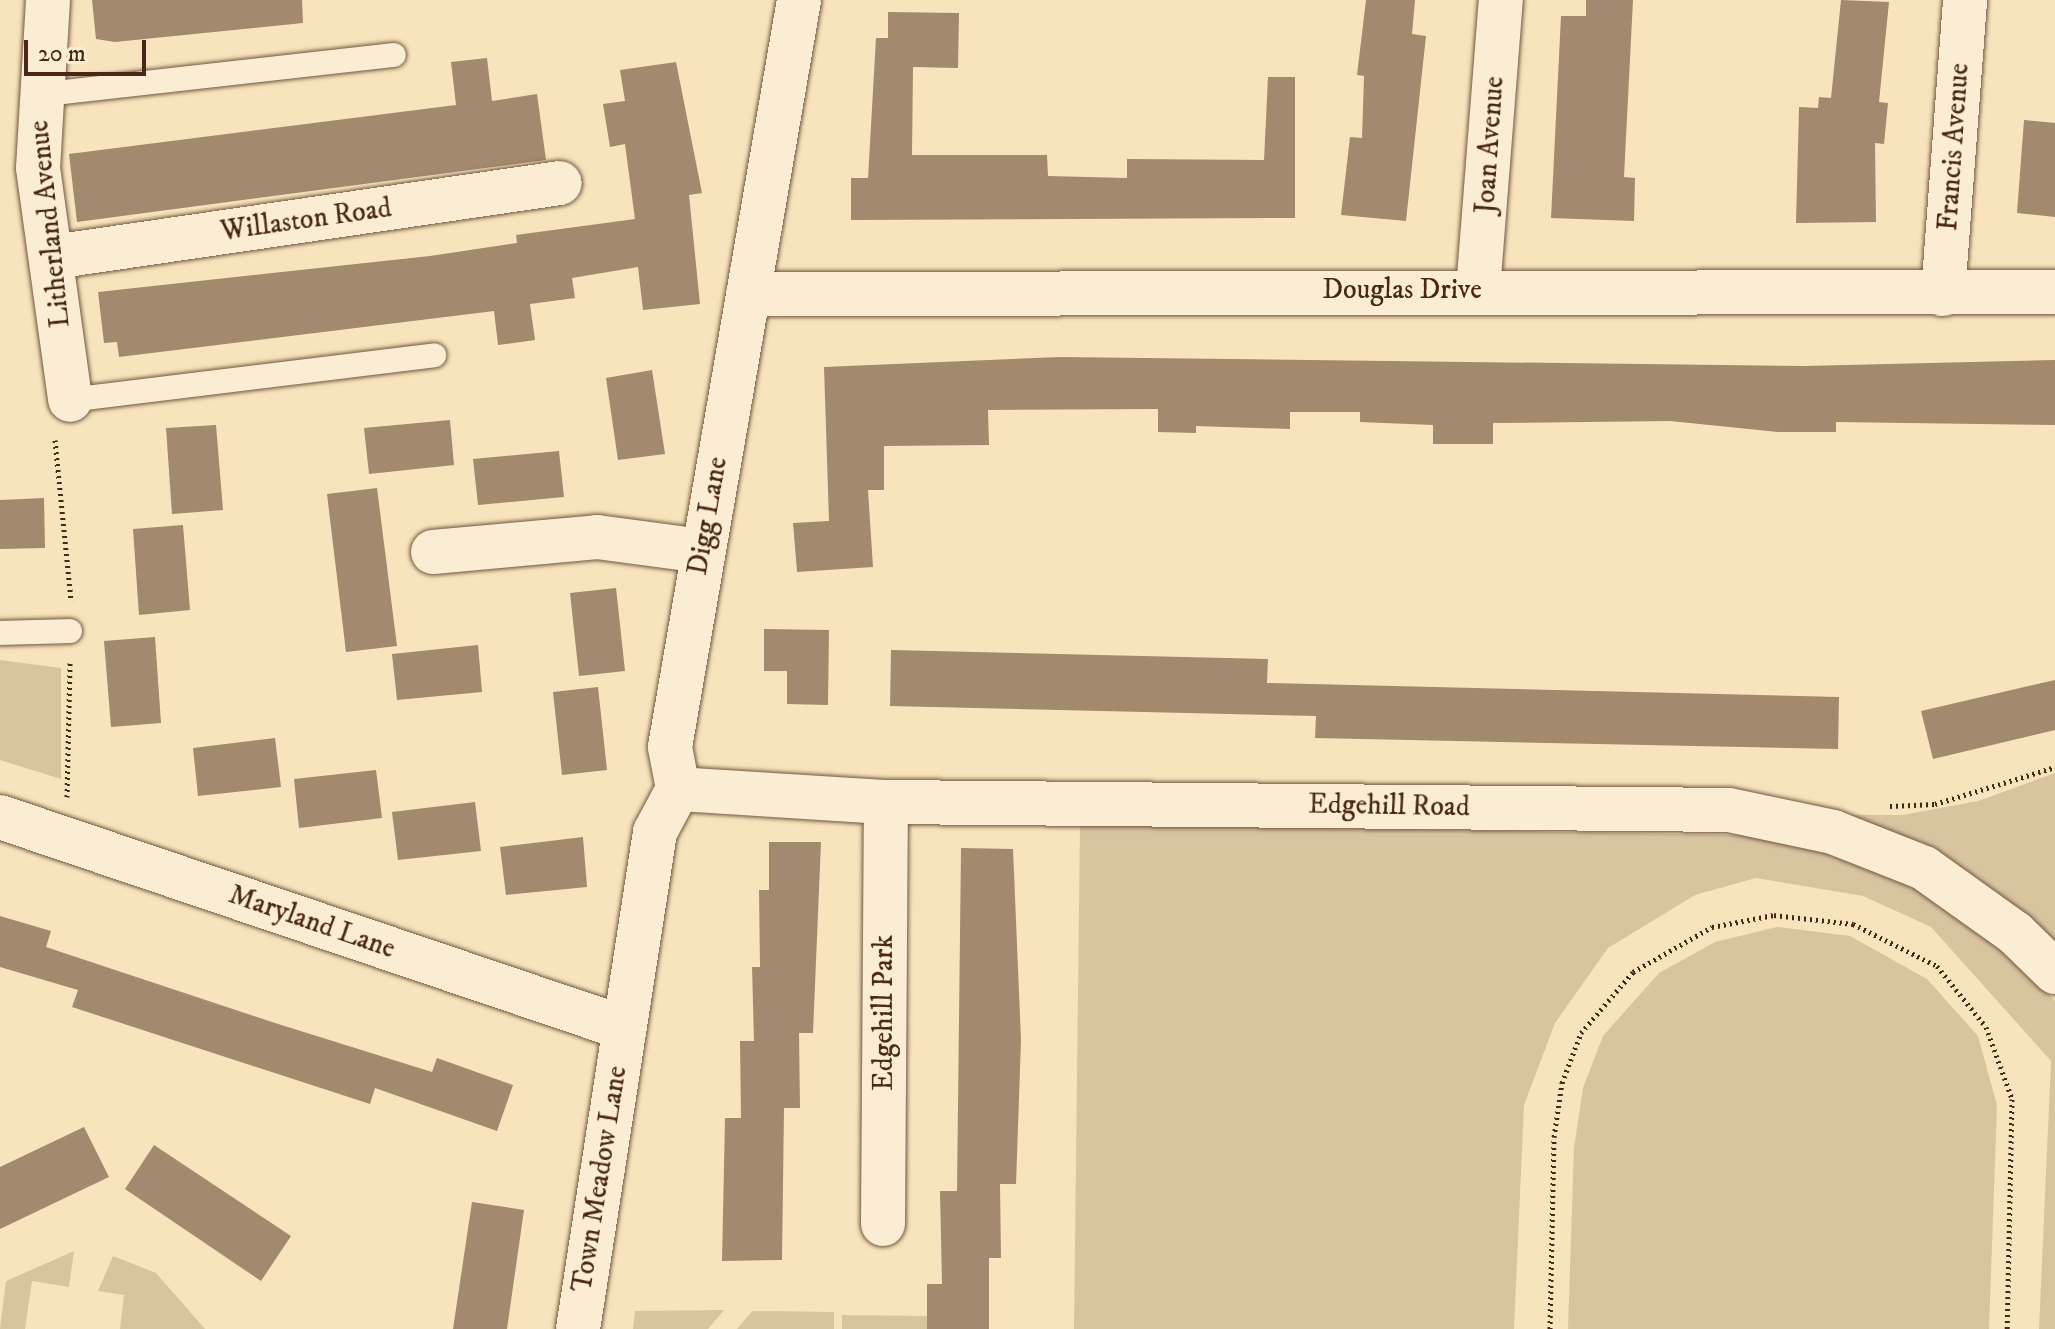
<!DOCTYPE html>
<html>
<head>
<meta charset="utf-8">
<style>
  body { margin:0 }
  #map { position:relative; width:2055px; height:1329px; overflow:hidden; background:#f7e4bc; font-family:"IM FELL DW Pica",serif }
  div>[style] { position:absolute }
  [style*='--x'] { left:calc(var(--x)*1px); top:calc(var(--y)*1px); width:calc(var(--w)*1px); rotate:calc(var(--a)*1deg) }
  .green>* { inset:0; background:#d9c4a0 }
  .building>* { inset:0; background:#a3896d }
  .path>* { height:5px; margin-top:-2.5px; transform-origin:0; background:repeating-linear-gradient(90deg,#492617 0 2px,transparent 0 6px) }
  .roads { filter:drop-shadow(0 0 2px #745640) drop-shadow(0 0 2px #745640) }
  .lane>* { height:24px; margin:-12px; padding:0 12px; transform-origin:12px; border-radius:12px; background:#faedd3 }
  .street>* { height:44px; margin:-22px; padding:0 22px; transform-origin:22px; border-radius:22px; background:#faedd3 }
  .secondary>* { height:44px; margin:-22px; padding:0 22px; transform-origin:22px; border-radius:22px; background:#faedd3 }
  span { translate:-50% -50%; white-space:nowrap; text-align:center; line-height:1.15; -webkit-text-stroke:7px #faedd3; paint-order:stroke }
  .street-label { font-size:28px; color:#492617 }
  .scale { position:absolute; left:24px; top:40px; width:122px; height:36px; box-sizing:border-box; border:4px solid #492617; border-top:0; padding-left:10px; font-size:24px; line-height:28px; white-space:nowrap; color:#492617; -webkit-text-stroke:6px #faedd3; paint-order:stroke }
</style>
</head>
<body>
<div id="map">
  <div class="green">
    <div style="clip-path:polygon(0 660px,61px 668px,61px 779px,0 760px)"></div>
    <div style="clip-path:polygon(2055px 773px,2055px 946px,1980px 880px,1845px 815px,1903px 815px,1978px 801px)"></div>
    <div style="clip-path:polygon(1080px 824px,1742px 835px,1813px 849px,1915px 887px,2011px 955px,2055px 1001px,2055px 1329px,2039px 1329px,2051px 1061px,1931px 927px,1863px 896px,1756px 878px,1695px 895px,1608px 948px,1555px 1023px,1524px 1105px,1514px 1329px,1074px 1329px)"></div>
    <div style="clip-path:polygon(1777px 927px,1850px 936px,1927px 979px,1978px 1036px,1997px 1105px,1989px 1329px,1568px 1329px,1574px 1147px,1583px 1088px,1603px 1036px,1659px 973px,1715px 942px)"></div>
    <div style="clip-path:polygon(74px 1251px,69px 1287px,32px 1281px,25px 1329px,0 1329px,6px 1281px)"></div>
    <div style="clip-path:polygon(113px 1256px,156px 1273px,205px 1329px,120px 1329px,124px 1295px,98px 1291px)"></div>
    <div style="clip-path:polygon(724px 1310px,708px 1329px,633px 1329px,635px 1311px)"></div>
    <div style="clip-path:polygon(752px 1311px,834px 1312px,834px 1329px,737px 1329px)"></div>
    <div style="clip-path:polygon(842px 1315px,927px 1316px,927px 1329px,842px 1329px)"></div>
  </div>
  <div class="building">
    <div style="clip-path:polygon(92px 0,302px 0,303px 23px,115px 42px,96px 39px)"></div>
    <div style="clip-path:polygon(1366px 0,1415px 0,1412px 34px,1426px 36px,1406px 221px,1341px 215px,1350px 137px,1362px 138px,1364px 76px,1357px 75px)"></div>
    <div style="clip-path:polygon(1586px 0,1633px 0,1624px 177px,1635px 178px,1634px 221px,1551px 218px,1561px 16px,1586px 16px)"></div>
    <div style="clip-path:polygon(1841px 0,1889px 2px,1879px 102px,1888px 103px,1884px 144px,1875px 143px,1876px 222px,1796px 223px,1799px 107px,1818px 108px,1819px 97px,1831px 98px)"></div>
    <div style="clip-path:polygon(888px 12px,959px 13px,958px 68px,913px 67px,912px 155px,1047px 155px,1048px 176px,1127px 178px,1127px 159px,1264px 160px,1268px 77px,1295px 77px,1295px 218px,851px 220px,851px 178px,868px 178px,876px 38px,888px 38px)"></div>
    <div style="clip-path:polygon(487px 58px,492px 101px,537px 94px,546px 160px,77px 222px,69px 154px,456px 105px,451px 62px)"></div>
    <div style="clip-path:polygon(676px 62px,702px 193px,689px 195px,700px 304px,643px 310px,638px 267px,572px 278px,575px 298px,530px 304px,535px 340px,498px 345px,494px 311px,119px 357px,117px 342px,104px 343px,98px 292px,430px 256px,517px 243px,516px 235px,635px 219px,625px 144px,610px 147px,603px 104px,625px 101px,620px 70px)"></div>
    <div style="clip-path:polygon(2024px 120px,2055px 123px,2055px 217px,2017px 213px)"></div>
    <div style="clip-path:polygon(1060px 357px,1804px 366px,2055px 360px,2055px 425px,1836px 422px,1836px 432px,1778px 432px,1670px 421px,1493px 423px,1493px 444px,1433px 444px,1433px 425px,1360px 422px,1360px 412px,1290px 412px,1290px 429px,1196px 426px,1196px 433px,1158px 432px,1158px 409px,988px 410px,989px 445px,884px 446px,884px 490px,868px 490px,873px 567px,797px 572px,793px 523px,829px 521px,824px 367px)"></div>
    <div style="clip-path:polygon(652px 370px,665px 454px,618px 460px,606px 378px)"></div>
    <div style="clip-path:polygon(450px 420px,454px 465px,369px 474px,364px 428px)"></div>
    <div style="clip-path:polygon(216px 425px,223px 510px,172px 514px,166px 428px)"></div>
    <div style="clip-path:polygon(559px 451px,564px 497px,478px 505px,473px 459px)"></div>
    <div style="clip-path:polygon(377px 488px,397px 646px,346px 652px,327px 494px)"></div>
    <div style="clip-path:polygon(44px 498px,45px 548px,0 549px,0 500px)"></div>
    <div style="clip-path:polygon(183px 525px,190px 610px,139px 615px,133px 529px)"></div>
    <div style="clip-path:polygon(616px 588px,625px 671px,579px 676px,570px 593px)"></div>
    <div style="clip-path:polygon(764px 629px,829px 630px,828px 705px,787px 704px,787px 671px,764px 671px)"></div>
    <div style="clip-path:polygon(155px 637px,161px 723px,111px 727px,104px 641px)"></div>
    <div style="clip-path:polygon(478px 645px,482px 692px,397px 700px,392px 654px)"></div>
    <div style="clip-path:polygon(891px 650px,1268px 659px,1267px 683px,1839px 697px,1838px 749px,1315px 738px,1316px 716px,890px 706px)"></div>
    <div style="clip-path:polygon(2055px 680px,2055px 730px,1933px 759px,1921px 711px)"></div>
    <div style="clip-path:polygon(598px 687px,607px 770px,562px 775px,553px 692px)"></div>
    <div style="clip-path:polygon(275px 738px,281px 787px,198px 796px,193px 748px)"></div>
    <div style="clip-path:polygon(376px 770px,382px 818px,299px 828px,294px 779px)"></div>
    <div style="clip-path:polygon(475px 802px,481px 851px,398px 860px,392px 812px)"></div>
    <div style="clip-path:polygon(583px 837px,587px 887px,506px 895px,500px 847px)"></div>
    <div style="clip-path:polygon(769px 842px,821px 842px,813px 1033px,799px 1033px,800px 1108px,784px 1108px,782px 1260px,722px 1261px,725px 1118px,741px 1118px,740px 1041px,754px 1041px,752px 967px,760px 967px,759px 890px,769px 890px)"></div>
    <div style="clip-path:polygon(961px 848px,1013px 849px,1021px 1040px,1016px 1184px,1000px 1184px,1001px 1258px,989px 1258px,989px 1329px,927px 1329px,927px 1284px,942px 1284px,940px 1191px,957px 1191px)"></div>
    <div style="clip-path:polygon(0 916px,51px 931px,46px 947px,275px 1023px,432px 1072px,437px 1058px,513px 1085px,497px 1131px,375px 1088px,370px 1104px,72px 1007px,78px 990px,0 967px)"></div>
    <div style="clip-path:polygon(84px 1127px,109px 1177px,0 1229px,0 1167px)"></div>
    <div style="clip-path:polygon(154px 1145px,291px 1236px,261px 1281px,125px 1189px)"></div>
    <div style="clip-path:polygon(472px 1202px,524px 1210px,507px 1329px,453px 1329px)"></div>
  </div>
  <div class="path">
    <div style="--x:55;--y:440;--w:162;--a:84.3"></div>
    <div style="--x:67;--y:797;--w:134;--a:-88.7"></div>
    <div style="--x:1890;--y:806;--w:45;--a:-2.5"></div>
    <div style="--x:1935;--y:804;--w:126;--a:-17.1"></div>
    <div style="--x:1550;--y:1329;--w:192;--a:-88.8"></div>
    <div style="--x:1554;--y:1137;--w:55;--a:-81.6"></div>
    <div style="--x:1562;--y:1083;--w:53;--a:-69.2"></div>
    <div style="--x:1581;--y:1033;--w:80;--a:-49.6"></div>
    <div style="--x:1633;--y:972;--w:91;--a:-29.7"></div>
    <div style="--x:1712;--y:927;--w:63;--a:-11"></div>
    <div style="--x:1774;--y:915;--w:80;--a:6.5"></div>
    <div style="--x:1853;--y:924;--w:94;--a:26.6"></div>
    <div style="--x:1937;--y:966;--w:78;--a:51.2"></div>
    <div style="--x:1986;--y:1027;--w:77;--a:70.1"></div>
    <div style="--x:2012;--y:1099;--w:230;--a:91.2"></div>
  </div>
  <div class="roads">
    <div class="lane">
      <div style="--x:37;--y:95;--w:359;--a:-6.4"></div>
      <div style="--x:70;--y:400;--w:367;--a:-7"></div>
      <div style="--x:0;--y:633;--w:70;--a:-1.6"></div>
    </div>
    <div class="street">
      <div style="--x:48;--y:0;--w:168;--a:93.4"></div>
      <div style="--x:38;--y:168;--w:234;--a:82.1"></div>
      <div style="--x:53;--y:257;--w:512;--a:-8.3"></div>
      <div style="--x:1478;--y:290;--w:291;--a:-85.5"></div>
      <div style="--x:748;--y:294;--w:1307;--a:-0.09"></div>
      <div style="--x:1943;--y:294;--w:295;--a:-85.7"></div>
      <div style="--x:433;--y:552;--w:165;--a:-5.2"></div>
      <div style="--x:597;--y:537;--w:106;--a:7.6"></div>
      <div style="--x:678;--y:789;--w:208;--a:3.6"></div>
      <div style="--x:886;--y:802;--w:843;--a:0.54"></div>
      <div style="--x:1729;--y:810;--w:106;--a:11.9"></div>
      <div style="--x:1833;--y:832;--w:98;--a:21.6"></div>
      <div style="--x:1924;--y:868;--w:112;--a:35.5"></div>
      <div style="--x:2015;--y:933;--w:56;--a:44.3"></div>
      <div style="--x:883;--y:1224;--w:422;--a:-89.6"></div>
    </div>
    <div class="secondary">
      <div style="--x:0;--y:817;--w:659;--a:18.68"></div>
      <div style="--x:578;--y:1329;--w:503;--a:-81.19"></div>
      <div style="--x:655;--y:832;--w:49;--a:-61.9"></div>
      <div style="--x:678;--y:789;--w:43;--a:-100.8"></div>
      <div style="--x:670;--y:747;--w:758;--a:-80.2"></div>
    </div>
  </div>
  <div class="street-label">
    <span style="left:1490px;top:145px;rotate:-86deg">Joan Avenue</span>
    <span style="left:1954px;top:147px;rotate:-86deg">Francis Avenue</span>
    <span style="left:306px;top:220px;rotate:-8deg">Willaston Road</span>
    <span style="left:50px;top:224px;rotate:-96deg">Litherland Avenue</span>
    <span style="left:1402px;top:290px">Douglas Drive</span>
    <span style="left:708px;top:516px;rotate:-80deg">Digg Lane</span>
    <span style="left:1389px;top:806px;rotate:1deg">Edgehill Road</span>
    <span style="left:312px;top:922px;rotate:19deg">Maryland Lane</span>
    <span style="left:884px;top:1013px;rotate:-90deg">Edgehill Park</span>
    <span style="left:600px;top:1179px;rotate:-81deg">Town Meadow Lane</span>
  </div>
  <div class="scale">20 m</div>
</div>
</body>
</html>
